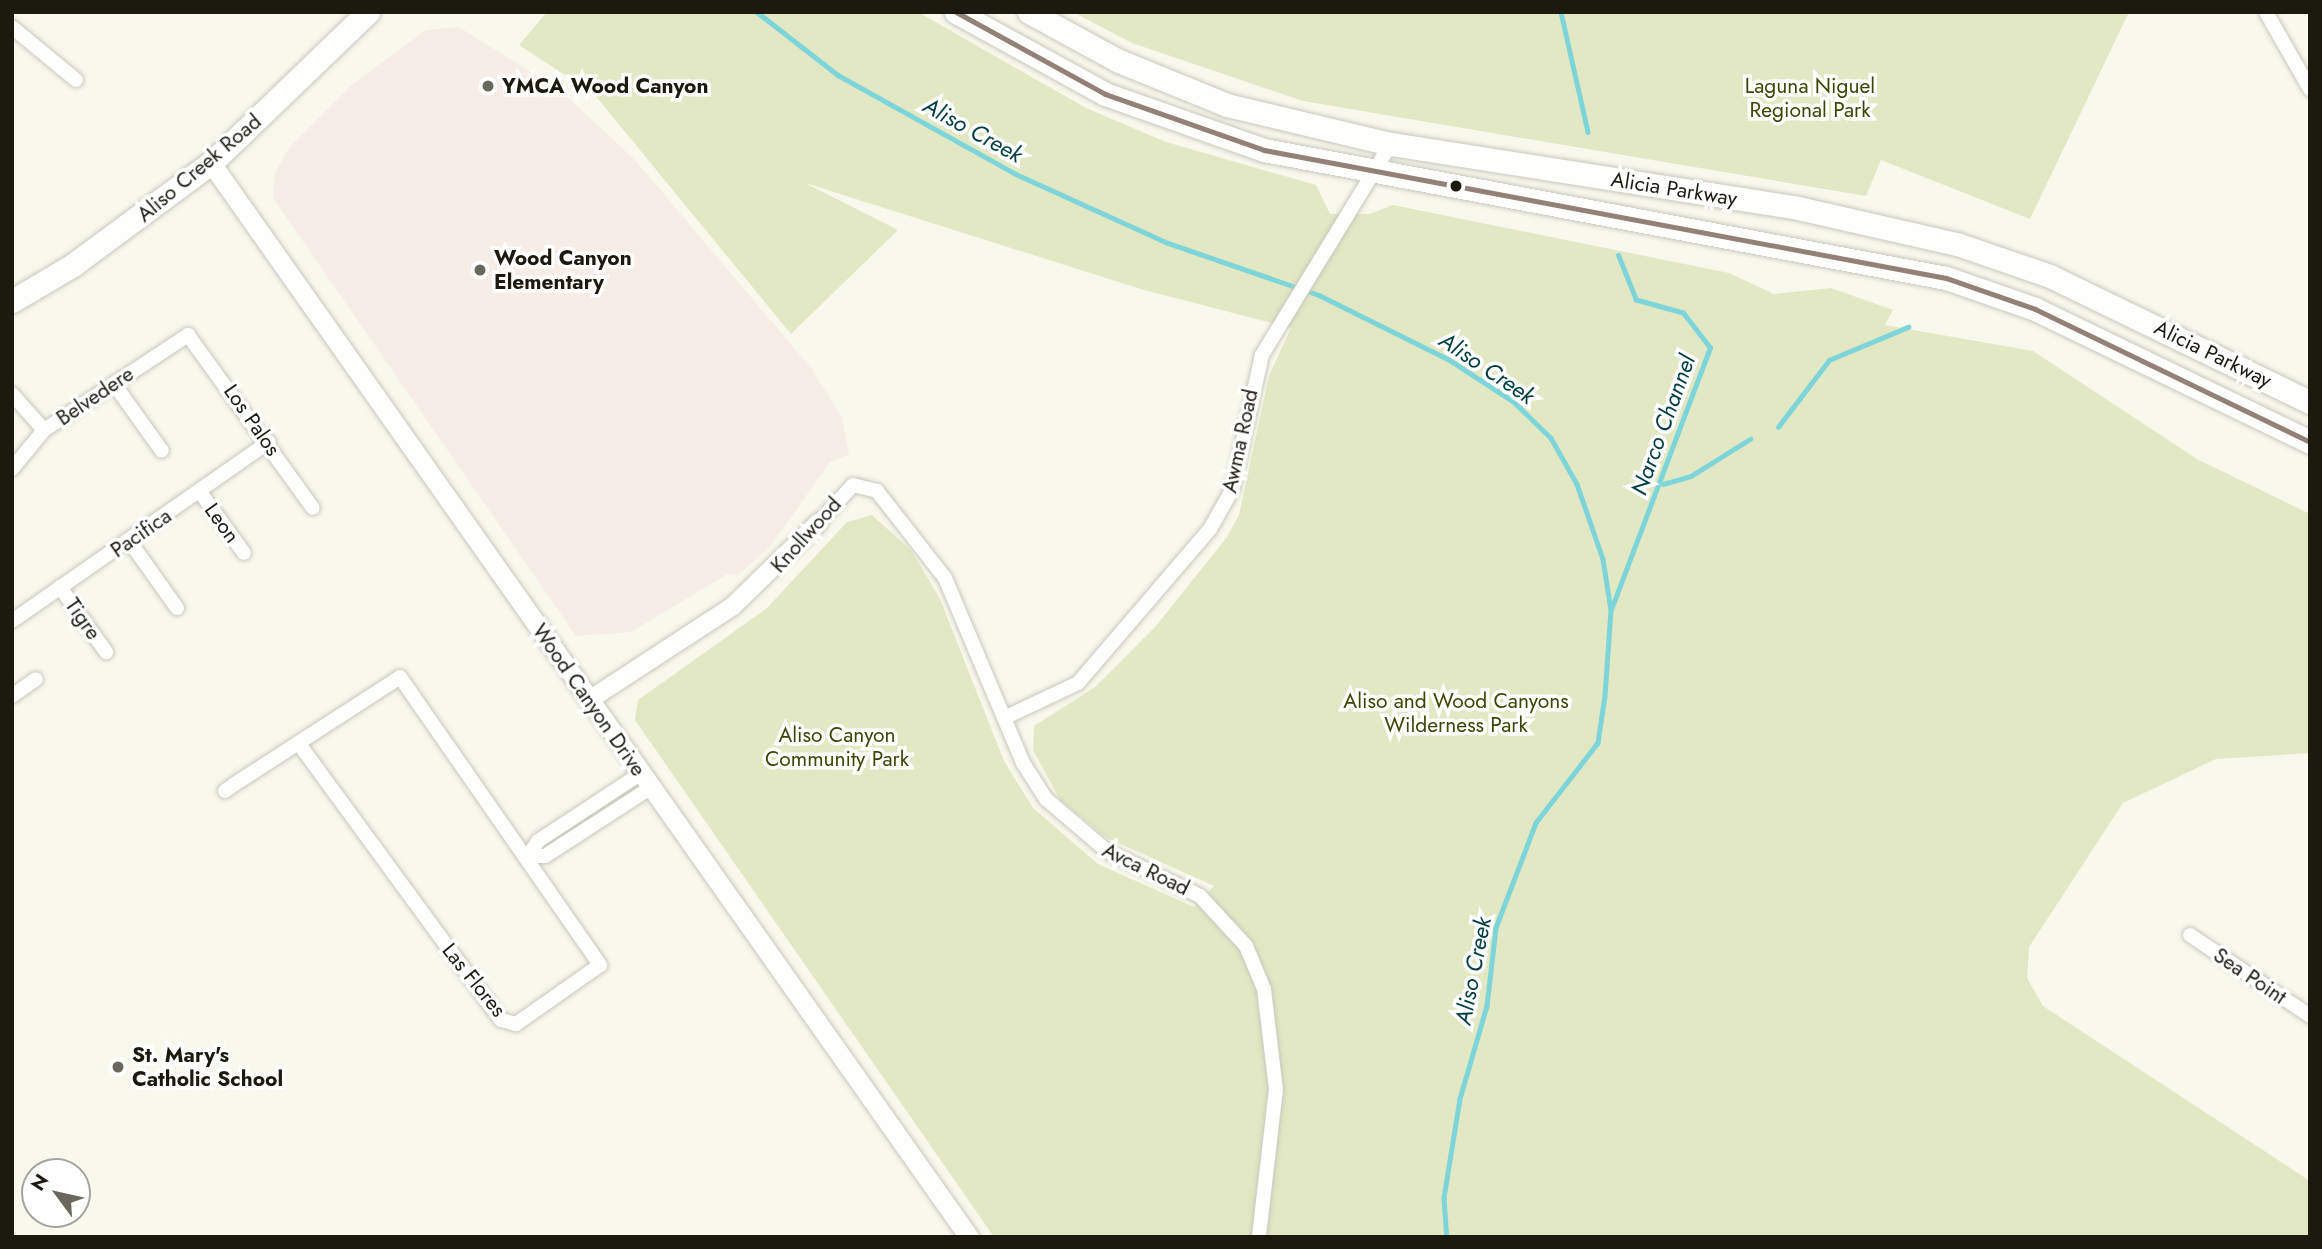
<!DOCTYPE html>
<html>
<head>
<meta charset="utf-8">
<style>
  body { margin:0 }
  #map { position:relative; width:2322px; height:1249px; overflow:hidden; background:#f9f8ed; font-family:Jost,sans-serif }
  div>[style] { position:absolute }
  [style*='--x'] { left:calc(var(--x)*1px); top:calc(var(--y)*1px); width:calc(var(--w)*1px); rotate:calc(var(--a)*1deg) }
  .education>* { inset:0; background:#f7ede7 }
  .green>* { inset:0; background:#e2e8c4 }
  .stream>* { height:4.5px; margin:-2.25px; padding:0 2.25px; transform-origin:2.25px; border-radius:2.25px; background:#7dd5d9 }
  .roads { filter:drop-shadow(0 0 2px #c9c8bd) drop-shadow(0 0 2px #c9c8bd) }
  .minor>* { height:14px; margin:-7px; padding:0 7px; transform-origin:7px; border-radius:7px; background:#fefefc }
  .tertiary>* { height:18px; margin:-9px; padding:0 9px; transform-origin:9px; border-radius:9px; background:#fefefc }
  .secondary>* { height:19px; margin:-9.5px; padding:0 9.5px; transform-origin:9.5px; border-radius:9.5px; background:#fefefc }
  .primary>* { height:23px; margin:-11.5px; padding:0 11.5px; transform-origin:11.5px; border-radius:11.5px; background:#fefefc }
  .bus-1>* { height:5px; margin:-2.5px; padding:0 2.5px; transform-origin:2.5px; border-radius:2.5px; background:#938177 }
  .dots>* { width:19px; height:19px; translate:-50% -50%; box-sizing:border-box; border:4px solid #fff; border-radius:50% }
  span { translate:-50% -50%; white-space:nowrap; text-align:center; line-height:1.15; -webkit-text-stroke:7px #fff; paint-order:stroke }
  .poi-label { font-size:21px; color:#1c1a0f; font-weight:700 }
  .left { translate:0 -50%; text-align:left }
  .park-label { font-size:21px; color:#3e4502 }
  .street-label { font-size:21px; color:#1c1a0f }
  .water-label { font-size:23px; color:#013e42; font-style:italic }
  .frame { position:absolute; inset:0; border:14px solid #1c1a0f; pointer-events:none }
  .north { position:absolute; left:21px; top:1158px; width:70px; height:70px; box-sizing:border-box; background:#fff; border:2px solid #a4a39f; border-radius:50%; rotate:303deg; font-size:19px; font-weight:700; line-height:28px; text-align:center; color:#1c1a0f }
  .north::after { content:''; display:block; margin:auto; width:24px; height:32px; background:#69685d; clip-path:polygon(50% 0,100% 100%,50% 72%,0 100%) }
</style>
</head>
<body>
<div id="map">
  <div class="education">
    <div style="clip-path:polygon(459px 27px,561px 91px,635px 160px,811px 368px,842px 417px,849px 455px,830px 462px,770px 547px,738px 575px,728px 574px,631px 632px,576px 636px,273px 198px,275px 173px,289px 148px,354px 83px,426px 30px)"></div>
  </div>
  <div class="green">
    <div style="clip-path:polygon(547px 12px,918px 12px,1086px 108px,1166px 142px,1316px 185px,1330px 214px,1370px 214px,1393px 205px,1729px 273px,1774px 294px,1831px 288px,1893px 310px,1885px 325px,2033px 351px,2197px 459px,2310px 514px,2310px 753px,2216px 759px,2123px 803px,2029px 947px,2027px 978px,2043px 1006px,2310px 1181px,2310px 1237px,994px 1237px,635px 720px,638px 700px,767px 608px,847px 522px,872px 515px,911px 550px,940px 599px,1004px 761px,1033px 808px,1098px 864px,1194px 907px,1214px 886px,1107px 838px,1060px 800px,1033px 750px,1034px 726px,1095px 687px,1156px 626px,1227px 537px,1239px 515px,1269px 376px,1291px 328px,1144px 290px,805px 183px,898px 230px,791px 334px,594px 94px,519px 45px)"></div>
    <div style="clip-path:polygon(1073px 12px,2129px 12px,2030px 219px,1881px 160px,1866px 196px,1303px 101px,1132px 43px)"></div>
  </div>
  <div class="stream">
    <div style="--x:757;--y:12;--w:103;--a:37.9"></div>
    <div style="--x:838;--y:75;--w:204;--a:29.1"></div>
    <div style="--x:1016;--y:174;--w:167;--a:24.4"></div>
    <div style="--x:1168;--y:243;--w:160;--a:19"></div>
    <div style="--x:1319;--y:295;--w:144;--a:26.4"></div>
    <div style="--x:1448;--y:359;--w:77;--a:32.9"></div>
    <div style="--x:1513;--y:401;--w:53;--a:44.2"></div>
    <div style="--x:1551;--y:438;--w:53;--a:60.5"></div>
    <div style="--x:1577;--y:484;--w:79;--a:70.9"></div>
    <div style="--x:1603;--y:559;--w:52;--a:81.1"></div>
    <div style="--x:1611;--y:610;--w:86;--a:94"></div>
    <div style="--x:1605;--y:696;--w:48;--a:98.5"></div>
    <div style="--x:1598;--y:743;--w:101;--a:127.8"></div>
    <div style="--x:1536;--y:823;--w:112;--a:110.9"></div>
    <div style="--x:1496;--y:928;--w:79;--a:96.6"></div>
    <div style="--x:1487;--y:1006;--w:97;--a:106.2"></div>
    <div style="--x:1460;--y:1099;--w:100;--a:99.2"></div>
    <div style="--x:1444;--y:1198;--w:39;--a:86"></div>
    <div style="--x:1561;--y:12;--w:123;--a:77.3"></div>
    <div style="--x:1778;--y:427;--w:84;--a:-52.7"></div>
    <div style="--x:1829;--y:360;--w:86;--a:-22.7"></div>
    <div style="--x:1663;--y:484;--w:29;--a:-16"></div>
    <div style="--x:1691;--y:476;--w:70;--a:-32.1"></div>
    <div style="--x:1612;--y:607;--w:277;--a:-69.3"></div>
    <div style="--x:1710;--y:348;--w:44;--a:-127.6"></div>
    <div style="--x:1683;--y:313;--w:49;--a:-164.5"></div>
    <div style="--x:1636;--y:300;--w:48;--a:-111.8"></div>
  </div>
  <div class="roads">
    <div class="minor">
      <div style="--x:2266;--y:12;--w:89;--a:60.3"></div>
      <div style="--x:12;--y:27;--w:83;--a:39.6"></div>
      <div style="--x:114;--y:384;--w:82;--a:54.4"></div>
      <div style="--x:12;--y:394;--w:48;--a:48.4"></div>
      <div style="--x:12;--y:469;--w:50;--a:-50.6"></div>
      <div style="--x:44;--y:430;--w:173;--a:-33.4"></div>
      <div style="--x:188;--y:335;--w:213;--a:54.2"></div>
      <div style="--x:200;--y:492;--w:75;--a:54.2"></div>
      <div style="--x:819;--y:522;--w:50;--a:-47.4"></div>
      <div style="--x:853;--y:485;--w:25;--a:14"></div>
      <div style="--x:877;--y:491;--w:110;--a:52"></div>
      <div style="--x:945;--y:578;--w:201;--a:67.1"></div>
      <div style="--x:1023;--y:763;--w:43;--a:57.4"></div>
      <div style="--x:1046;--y:799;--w:80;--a:40.4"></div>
      <div style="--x:1107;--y:851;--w:103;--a:25.8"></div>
      <div style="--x:1200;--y:896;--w:68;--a:47.4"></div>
      <div style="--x:1246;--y:946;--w:47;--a:67.3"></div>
      <div style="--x:1264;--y:989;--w:101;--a:83.2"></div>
      <div style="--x:1276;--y:1089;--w:149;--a:96.6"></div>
      <div style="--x:130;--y:542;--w:81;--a:54.5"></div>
      <div style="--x:60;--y:587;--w:80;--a:54.7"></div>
      <div style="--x:12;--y:621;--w:313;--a:-34.9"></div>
      <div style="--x:12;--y:696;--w:29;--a:-35"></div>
      <div style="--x:1004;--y:718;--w:82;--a:-25.3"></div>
      <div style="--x:1078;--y:683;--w:203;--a:-49.4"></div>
      <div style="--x:1210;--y:529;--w:45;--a:-60.6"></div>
      <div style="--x:1232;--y:490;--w:138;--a:-77.5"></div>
      <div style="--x:1262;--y:355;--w:247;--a:-58.6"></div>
      <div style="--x:225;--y:791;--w:19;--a:-35"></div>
      <div style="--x:241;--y:780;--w:189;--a:-32.9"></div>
      <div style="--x:400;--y:677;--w:351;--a:55.2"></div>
      <div style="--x:600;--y:965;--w:103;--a:144.9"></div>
      <div style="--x:516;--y:1024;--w:16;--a:-165"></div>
      <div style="--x:501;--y:1020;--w:343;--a:-126.2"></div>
      <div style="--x:528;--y:856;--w:17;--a:0"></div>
      <div style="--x:545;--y:856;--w:125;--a:-32.9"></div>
      <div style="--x:528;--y:856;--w:18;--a:-56"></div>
      <div style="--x:538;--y:841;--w:122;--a:-33.3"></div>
      <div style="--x:2190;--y:935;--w:145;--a:34"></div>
    </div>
    <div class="tertiary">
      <div style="--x:589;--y:700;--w:172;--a:-33.1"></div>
      <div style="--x:733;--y:606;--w:120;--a:-44.3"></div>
    </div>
    <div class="secondary">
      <div style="--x:211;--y:163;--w:1315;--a:54.79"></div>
    </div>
    <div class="primary">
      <div style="--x:956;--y:12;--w:170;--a:28.8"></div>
      <div style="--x:1105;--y:94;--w:169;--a:19.4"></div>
      <div style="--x:1264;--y:150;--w:694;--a:10.63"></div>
      <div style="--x:1946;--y:278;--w:94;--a:19.2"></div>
      <div style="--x:2035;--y:309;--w:305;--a:25.8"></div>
      <div style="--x:1029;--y:12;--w:102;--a:28.6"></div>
      <div style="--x:1119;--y:61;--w:117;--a:22.2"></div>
      <div style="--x:1227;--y:105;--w:169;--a:13.4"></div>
      <div style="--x:1391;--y:144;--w:412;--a:8.9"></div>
      <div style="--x:1798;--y:208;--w:163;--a:12.8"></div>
      <div style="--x:1957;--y:244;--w:98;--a:19"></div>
      <div style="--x:2050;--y:276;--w:289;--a:25.9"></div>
      <div style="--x:12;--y:301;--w:71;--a:-30.5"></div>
      <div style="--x:73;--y:265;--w:172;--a:-36.5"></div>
      <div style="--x:211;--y:163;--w:218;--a:-43.9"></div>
    </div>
  </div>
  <div class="bus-1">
    <div style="--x:956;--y:12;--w:170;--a:28.8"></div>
    <div style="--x:1105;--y:94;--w:169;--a:19.4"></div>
    <div style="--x:1264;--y:150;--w:694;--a:10.63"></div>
    <div style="--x:1946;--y:278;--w:94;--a:19.2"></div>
    <div style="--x:2035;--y:309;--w:305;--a:25.8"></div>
  </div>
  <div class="dots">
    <div style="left:488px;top:86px;background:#69685d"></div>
    <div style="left:1456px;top:186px;background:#1c1a0f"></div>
    <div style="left:480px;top:270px;background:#69685d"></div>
    <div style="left:118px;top:1067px;background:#69685d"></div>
  </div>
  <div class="poi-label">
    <span class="left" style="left:502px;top:86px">YMCA Wood Canyon</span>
    <span class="left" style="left:494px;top:270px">Wood Canyon<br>Elementary</span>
    <span class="left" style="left:132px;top:1067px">St. Mary's<br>Catholic School</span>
  </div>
  <div class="park-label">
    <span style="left:1810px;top:98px">Laguna Niguel<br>Regional Park</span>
    <span style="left:1456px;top:713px">Aliso and Wood Canyons<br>Wilderness Park</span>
    <span style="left:837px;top:747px">Aliso Canyon<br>Community Park</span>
  </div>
  <div class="street-label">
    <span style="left:199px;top:168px;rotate:-40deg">Aliso Creek Road</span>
    <span style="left:1674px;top:189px;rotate:9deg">Alicia Parkway</span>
    <span style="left:2213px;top:354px;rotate:26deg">Alicia Parkway</span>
    <span style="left:95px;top:396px;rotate:-34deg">Belvedere</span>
    <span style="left:252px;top:420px;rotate:55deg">Los Palos</span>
    <span style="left:1240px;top:441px;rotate:-78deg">Awma Road</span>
    <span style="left:222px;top:523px;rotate:54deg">Leon</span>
    <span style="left:141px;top:533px;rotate:-35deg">Pacifica</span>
    <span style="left:806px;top:535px;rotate:-48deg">Knollwood</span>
    <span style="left:83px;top:619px;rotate:55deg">Tigre</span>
    <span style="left:589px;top:700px;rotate:55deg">Wood Canyon Drive</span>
    <span style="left:1146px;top:869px;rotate:26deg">Avca Road</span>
    <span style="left:2250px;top:976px;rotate:34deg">Sea Point</span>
    <span style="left:474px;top:980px;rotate:51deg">Las Flores</span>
  </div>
  <div class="water-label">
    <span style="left:973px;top:130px;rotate:29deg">Aliso Creek</span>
    <span style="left:1487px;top:368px;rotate:34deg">Aliso Creek</span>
    <span style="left:1663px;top:425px;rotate:-70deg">Narco Channel</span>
    <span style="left:1473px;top:971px;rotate:-79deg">Aliso Creek</span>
  </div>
  <div class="frame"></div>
  <div class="north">N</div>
</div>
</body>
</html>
